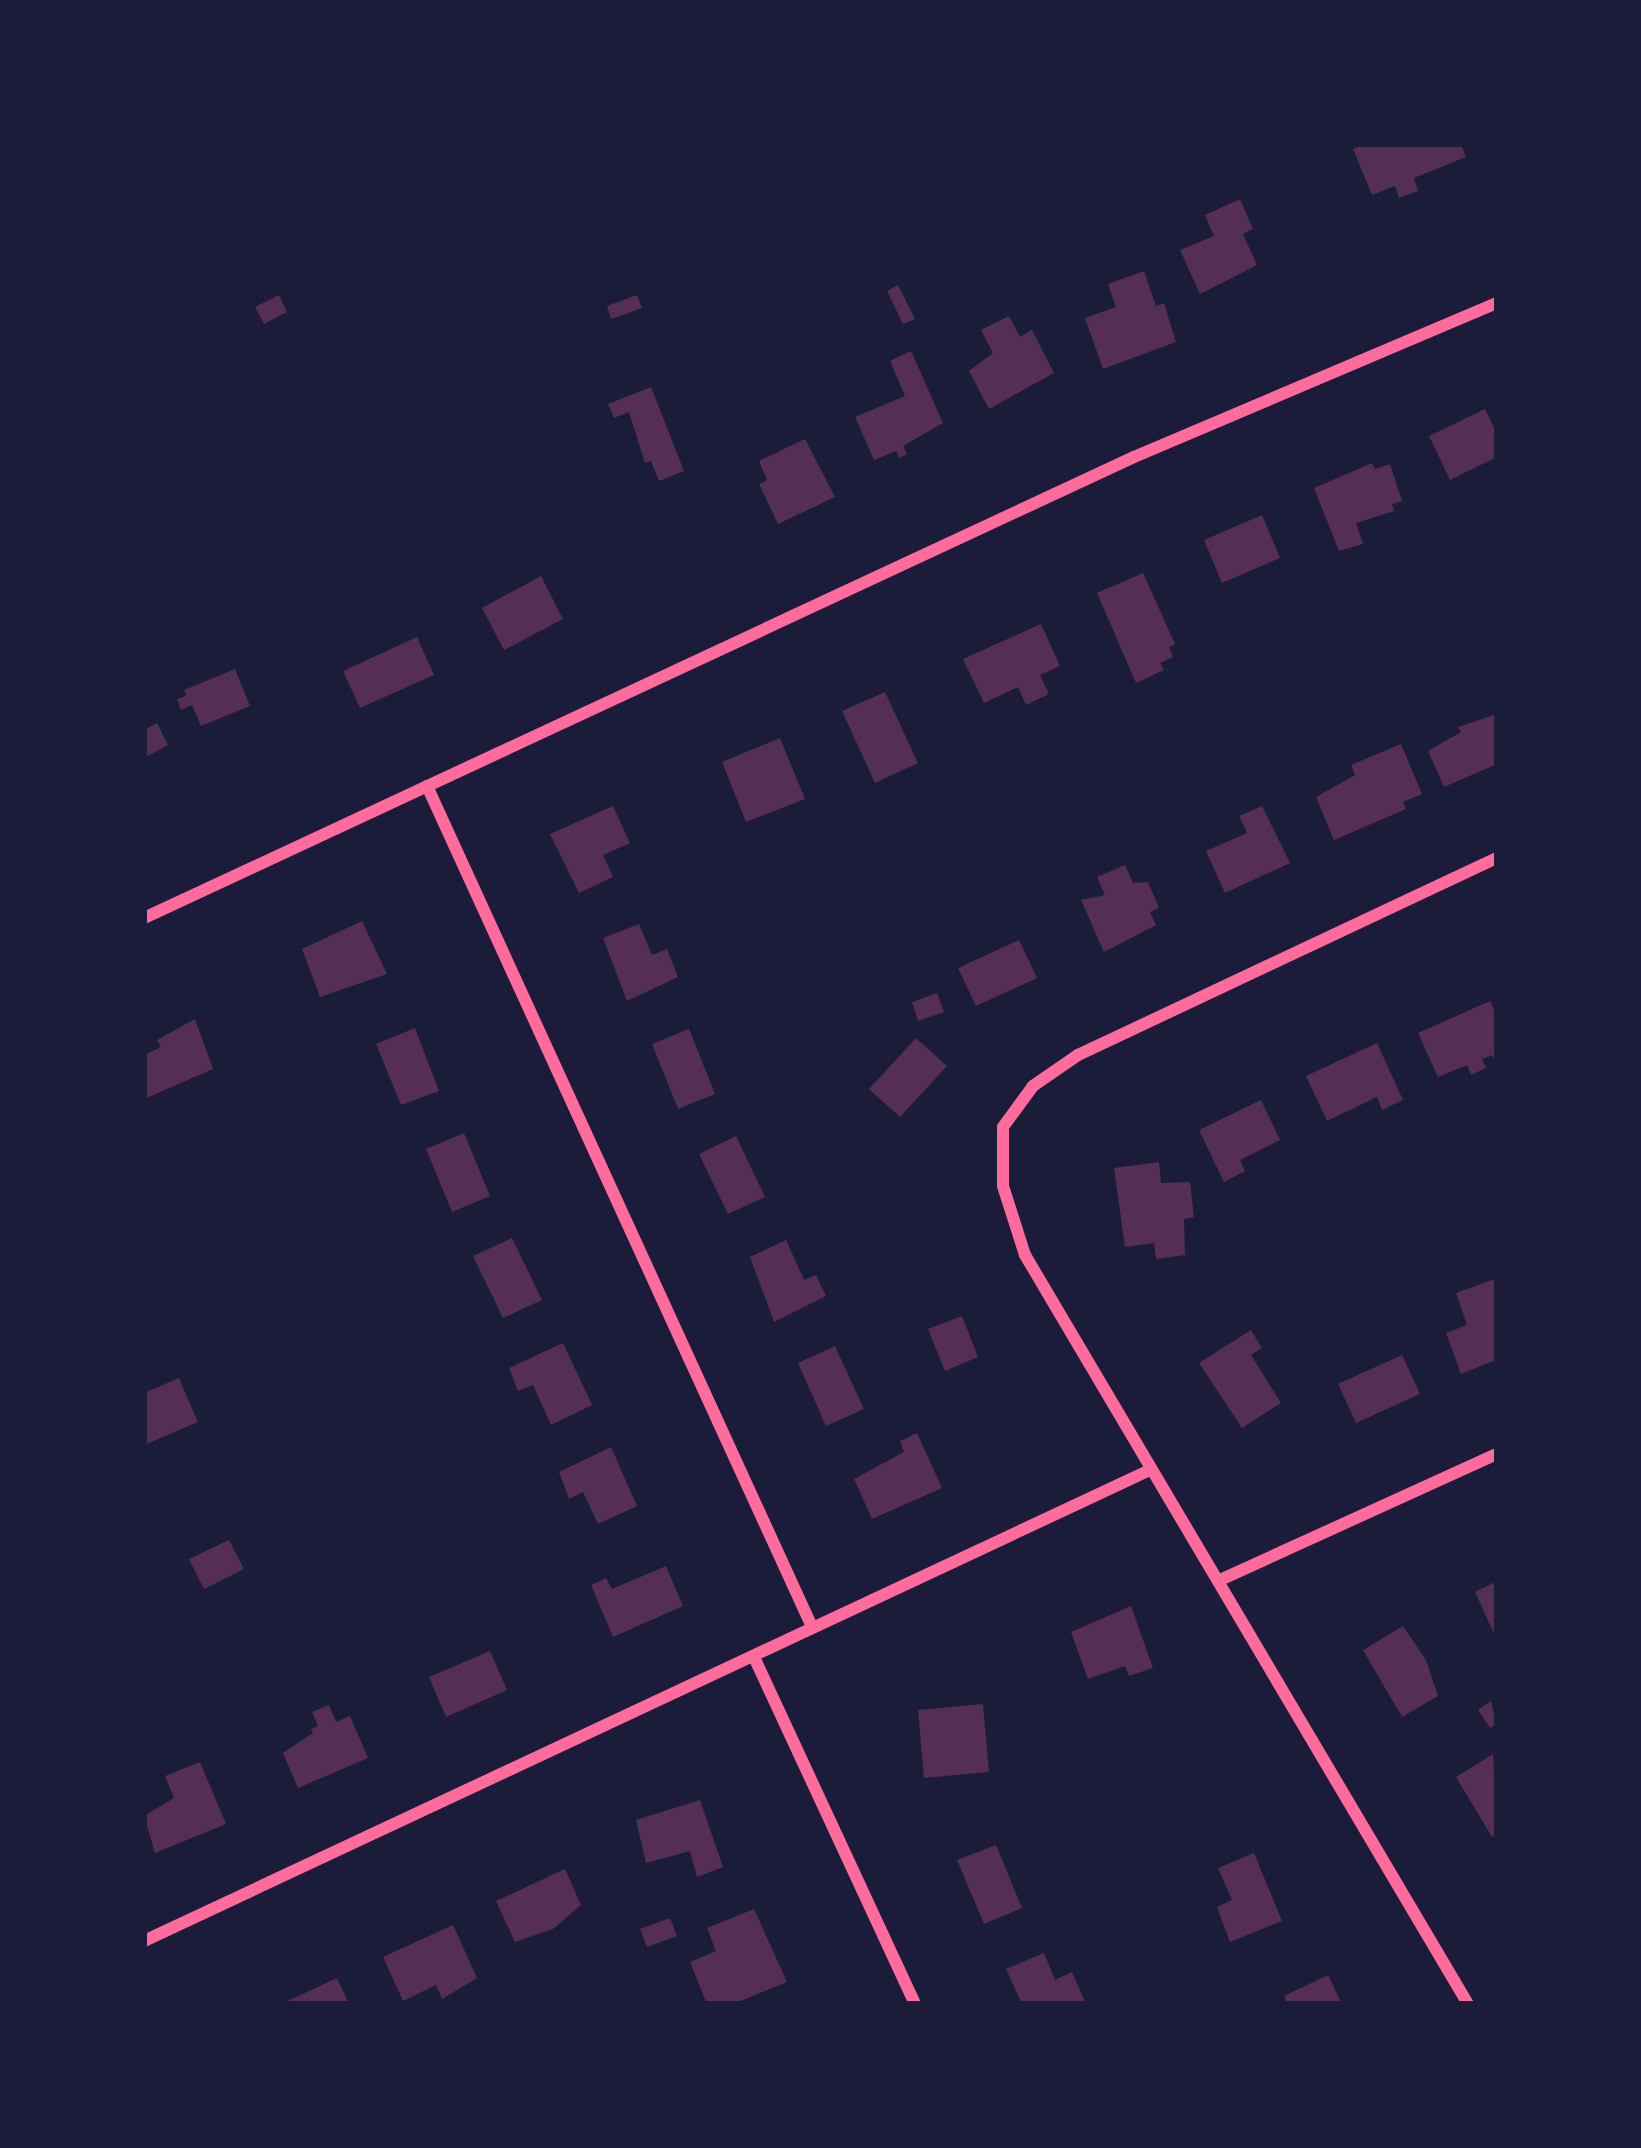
<!DOCTYPE html>
<html>
<head>
<meta charset="utf-8">
<style>
  body { margin:0 }
  #map { position:relative; width:1641px; height:2148px; overflow:hidden; background:#1b1b3a; font-family:Raleway,sans-serif }
  div>[style] { position:absolute }
  [style*='--x'] { left:calc(var(--x)*1px); top:calc(var(--y)*1px); width:calc(var(--w)*1px); rotate:calc(var(--a)*1deg) }
  .building>* { inset:0; background:#542f53 }
  .minor>* { height:12px; margin:-6px; padding:0 6px; transform-origin:6px; border-radius:6px; background:#ff6b9d }
  span { translate:-50% -50%; white-space:nowrap; text-align:center; line-height:1.15; -webkit-text-stroke:10px #1b1b3a; paint-order:stroke }
  .frame { position:absolute; inset:0; border:147px solid #1b1b3a; pointer-events:none }
</style>
</head>
<body>
<div id="map">
  <div class="building">
    <div style="clip-path:polygon(1365px 144px,1461px 144px,1466px 157px,1414px 178px,1418px 191px,1399px 198px,1395px 186px,1372px 195px,1353px 149px)"></div>
    <div style="clip-path:polygon(1240px 199px,1253px 229px,1243px 234px,1257px 265px,1200px 294px,1180px 250px,1214px 236px,1205px 215px)"></div>
    <div style="clip-path:polygon(1144px 271px,1156px 306px,1164px 303px,1176px 342px,1103px 369px,1085px 318px,1116px 307px,1108px 284px)"></div>
    <div style="clip-path:polygon(898px 285px,915px 319px,903px 324px,887px 291px)"></div>
    <div style="clip-path:polygon(279px 295px,287px 312px,264px 324px,255px 307px)"></div>
    <div style="clip-path:polygon(637px 295px,642px 308px,611px 319px,607px 306px)"></div>
    <div style="clip-path:polygon(1009px 316px,1020px 337px,1032px 330px,1054px 373px,989px 409px,969px 371px,993px 353px,981px 330px)"></div>
    <div style="clip-path:polygon(911px 351px,943px 423px,903px 446px,907px 454px,899px 458px,896px 451px,874px 460px,855px 417px,905px 396px,890px 361px)"></div>
    <div style="clip-path:polygon(651px 387px,684px 471px,659px 481px,651px 461px,645px 463px,629px 412px,614px 418px,608px 404px)"></div>
    <div style="clip-path:polygon(1485px 409px,1497px 434px,1497px 457px,1450px 480px,1429px 436px)"></div>
    <div style="clip-path:polygon(805px 439px,835px 497px,778px 524px,759px 484px,767px 480px,759px 461px)"></div>
    <div style="clip-path:polygon(1372px 463px,1375px 469px,1390px 464px,1402px 501px,1392px 504px,1394px 511px,1356px 523px,1363px 544px,1339px 551px,1314px 488px)"></div>
    <div style="clip-path:polygon(1262px 515px,1280px 558px,1222px 583px,1204px 540px)"></div>
    <div style="clip-path:polygon(1143px 573px,1175px 644px,1169px 647px,1173px 657px,1160px 663px,1164px 670px,1136px 683px,1097px 593px)"></div>
    <div style="clip-path:polygon(541px 576px,563px 619px,504px 650px,482px 608px)"></div>
    <div style="clip-path:polygon(1041px 624px,1060px 666px,1040px 675px,1049px 694px,1026px 705px,1018px 687px,984px 703px,963px 659px)"></div>
    <div style="clip-path:polygon(417px 637px,434px 675px,360px 708px,343px 671px)"></div>
    <div style="clip-path:polygon(235px 669px,250px 706px,201px 726px,192px 705px,181px 710px,177px 699px,186px 696px,184px 690px)"></div>
    <div style="clip-path:polygon(885px 692px,918px 763px,875px 783px,842px 711px)"></div>
    <div style="clip-path:polygon(1497px 714px,1497px 764px,1444px 787px,1428px 751px,1461px 732px,1458px 727px)"></div>
    <div style="clip-path:polygon(157px 723px,168px 745px,144px 758px,144px 730px)"></div>
    <div style="clip-path:polygon(780px 738px,805px 799px,746px 822px,722px 762px)"></div>
    <div style="clip-path:polygon(1401px 744px,1422px 794px,1403px 802px,1406px 809px,1334px 840px,1316px 797px,1355px 775px,1351px 765px)"></div>
    <div style="clip-path:polygon(613px 806px,630px 843px,603px 855px,613px 877px,579px 893px,550px 834px)"></div>
    <div style="clip-path:polygon(1262px 806px,1290px 863px,1225px 893px,1206px 851px,1247px 833px,1239px 816px)"></div>
    <div style="clip-path:polygon(1125px 865px,1133px 883px,1148px 882px,1159px 908px,1150px 912px,1156px 925px,1104px 952px,1081px 900px,1105px 895px,1097px 877px)"></div>
    <div style="clip-path:polygon(362px 921px,387px 974px,320px 997px,302px 949px)"></div>
    <div style="clip-path:polygon(639px 924px,652px 955px,667px 949px,678px 977px,627px 1001px,603px 938px)"></div>
    <div style="clip-path:polygon(1019px 940px,1037px 978px,976px 1006px,958px 968px)"></div>
    <div style="clip-path:polygon(937px 993px,944px 1012px,918px 1021px,912px 1002px)"></div>
    <div style="clip-path:polygon(1490px 1001px,1497px 1016px,1497px 1067px,1492px 1055px,1482px 1059px,1486px 1068px,1471px 1075px,1467px 1065px,1438px 1077px,1418px 1033px)"></div>
    <div style="clip-path:polygon(195px 1019px,213px 1069px,144px 1099px,144px 1055px,161px 1047px,157px 1040px)"></div>
    <div style="clip-path:polygon(415px 1028px,439px 1091px,401px 1105px,376px 1044px)"></div>
    <div style="clip-path:polygon(689px 1029px,715px 1094px,678px 1109px,652px 1044px)"></div>
    <div style="clip-path:polygon(916px 1038px,947px 1066px,900px 1117px,869px 1089px)"></div>
    <div style="clip-path:polygon(1377px 1043px,1403px 1100px,1382px 1110px,1377px 1097px,1327px 1121px,1306px 1076px)"></div>
    <div style="clip-path:polygon(1261px 1100px,1280px 1140px,1240px 1160px,1245px 1171px,1224px 1182px,1199px 1130px)"></div>
    <div style="clip-path:polygon(464px 1133px,490px 1196px,452px 1212px,426px 1149px)"></div>
    <div style="clip-path:polygon(736px 1136px,765px 1197px,728px 1214px,699px 1154px)"></div>
    <div style="clip-path:polygon(1159px 1162px,1161px 1183px,1190px 1182px,1194px 1217px,1184px 1219px,1185px 1255px,1156px 1259px,1154px 1243px,1125px 1247px,1114px 1168px)"></div>
    <div style="clip-path:polygon(512px 1238px,542px 1300px,503px 1318px,473px 1256px)"></div>
    <div style="clip-path:polygon(786px 1240px,804px 1280px,816px 1275px,826px 1296px,774px 1322px,750px 1257px)"></div>
    <div style="clip-path:polygon(1495px 1279px,1497px 1371px,1493px 1361px,1461px 1374px,1446px 1333px,1467px 1325px,1456px 1293px)"></div>
    <div style="clip-path:polygon(962px 1316px,978px 1357px,945px 1371px,928px 1329px)"></div>
    <div style="clip-path:polygon(1251px 1330px,1262px 1348px,1251px 1355px,1281px 1403px,1242px 1428px,1199px 1363px)"></div>
    <div style="clip-path:polygon(563px 1343px,592px 1405px,551px 1425px,533px 1385px,518px 1391px,509px 1368px)"></div>
    <div style="clip-path:polygon(835px 1346px,864px 1409px,826px 1426px,798px 1363px)"></div>
    <div style="clip-path:polygon(1402px 1355px,1420px 1394px,1356px 1423px,1338px 1384px)"></div>
    <div style="clip-path:polygon(179px 1378px,198px 1422px,144px 1445px,144px 1393px)"></div>
    <div style="clip-path:polygon(917px 1433px,942px 1488px,872px 1519px,854px 1479px,904px 1452px,900px 1441px)"></div>
    <div style="clip-path:polygon(611px 1447px,637px 1506px,598px 1524px,583px 1492px,569px 1499px,559px 1472px)"></div>
    <div style="clip-path:polygon(229px 1540px,244px 1569px,204px 1589px,189px 1559px)"></div>
    <div style="clip-path:polygon(666px 1566px,683px 1606px,613px 1637px,591px 1585px,606px 1578px,612px 1589px)"></div>
    <div style="clip-path:polygon(1497px 1581px,1497px 1640px,1475px 1592px)"></div>
    <div style="clip-path:polygon(1131px 1606px,1153px 1668px,1129px 1676px,1125px 1666px,1088px 1679px,1071px 1632px)"></div>
    <div style="clip-path:polygon(1403px 1626px,1426px 1660px,1438px 1696px,1402px 1717px,1363px 1650px)"></div>
    <div style="clip-path:polygon(490px 1651px,507px 1690px,446px 1717px,429px 1677px)"></div>
    <div style="clip-path:polygon(1491px 1701px,1497px 1724px,1490px 1728px,1478px 1710px)"></div>
    <div style="clip-path:polygon(983px 1704px,989px 1772px,924px 1778px,918px 1710px)"></div>
    <div style="clip-path:polygon(329px 1705px,336px 1722px,350px 1716px,368px 1758px,298px 1788px,283px 1753px,313px 1733px,311px 1729px,318px 1726px,312px 1712px)"></div>
    <div style="clip-path:polygon(1493px 1754px,1497px 1834px,1492px 1837px,1456px 1777px)"></div>
    <div style="clip-path:polygon(200px 1762px,226px 1824px,155px 1853px,144px 1816px,174px 1798px,165px 1776px)"></div>
    <div style="clip-path:polygon(700px 1800px,723px 1867px,697px 1877px,690px 1851px,646px 1863px,636px 1820px)"></div>
    <div style="clip-path:polygon(996px 1845px,1022px 1908px,984px 1924px,957px 1860px)"></div>
    <div style="clip-path:polygon(1254px 1853px,1282px 1921px,1230px 1942px,1217px 1907px,1232px 1900px,1218px 1868px)"></div>
    <div style="clip-path:polygon(565px 1869px,581px 1905px,553px 1929px,515px 1942px,496px 1901px)"></div>
    <div style="clip-path:polygon(754px 1909px,787px 1982px,733px 2004px,707px 2004px,690px 1962px,716px 1951px,707px 1928px)"></div>
    <div style="clip-path:polygon(670px 1918px,677px 1936px,647px 1947px,640px 1929px)"></div>
    <div style="clip-path:polygon(453px 1925px,477px 1978px,442px 1999px,436px 1985px,403px 2001px,383px 1957px)"></div>
    <div style="clip-path:polygon(1044px 1953px,1055px 1980px,1072px 1972px,1086px 2004px,1022px 2004px,1006px 1969px)"></div>
    <div style="clip-path:polygon(1328px 1975px,1342px 2004px,1287px 2004px,1284px 1996px)"></div>
    <div style="clip-path:polygon(337px 1978px,349px 2004px,281px 2004px)"></div>
  </div>
  <div class="minor">
    <div style="--x:427;--y:786;--w:925;--a:65.4"></div>
    <div style="--x:144;--y:918;--w:1092;--a:-24.97"></div>
    <div style="--x:1134;--y:457;--w:394;--a:-23"></div>
    <div style="--x:1220;--y:1580;--w:304;--a:-24.5"></div>
    <div style="--x:754;--y:1657;--w:383;--a:65.1"></div>
    <div style="--x:144;--y:1941;--w:1111;--a:-25.09"></div>
    <div style="--x:1468;--y:2004;--w:870;--a:-120.6"></div>
    <div style="--x:1025;--y:1255;--w:72;--a:-107.7"></div>
    <div style="--x:1003;--y:1186;--w:59;--a:-90"></div>
    <div style="--x:1003;--y:1127;--w:51;--a:-53.8"></div>
    <div style="--x:1033;--y:1086;--w:55;--a:-34.6"></div>
    <div style="--x:1078;--y:1055;--w:463;--a:-25.2"></div>
  </div>
  <div class="frame"></div>
</div>
</body>
</html>
